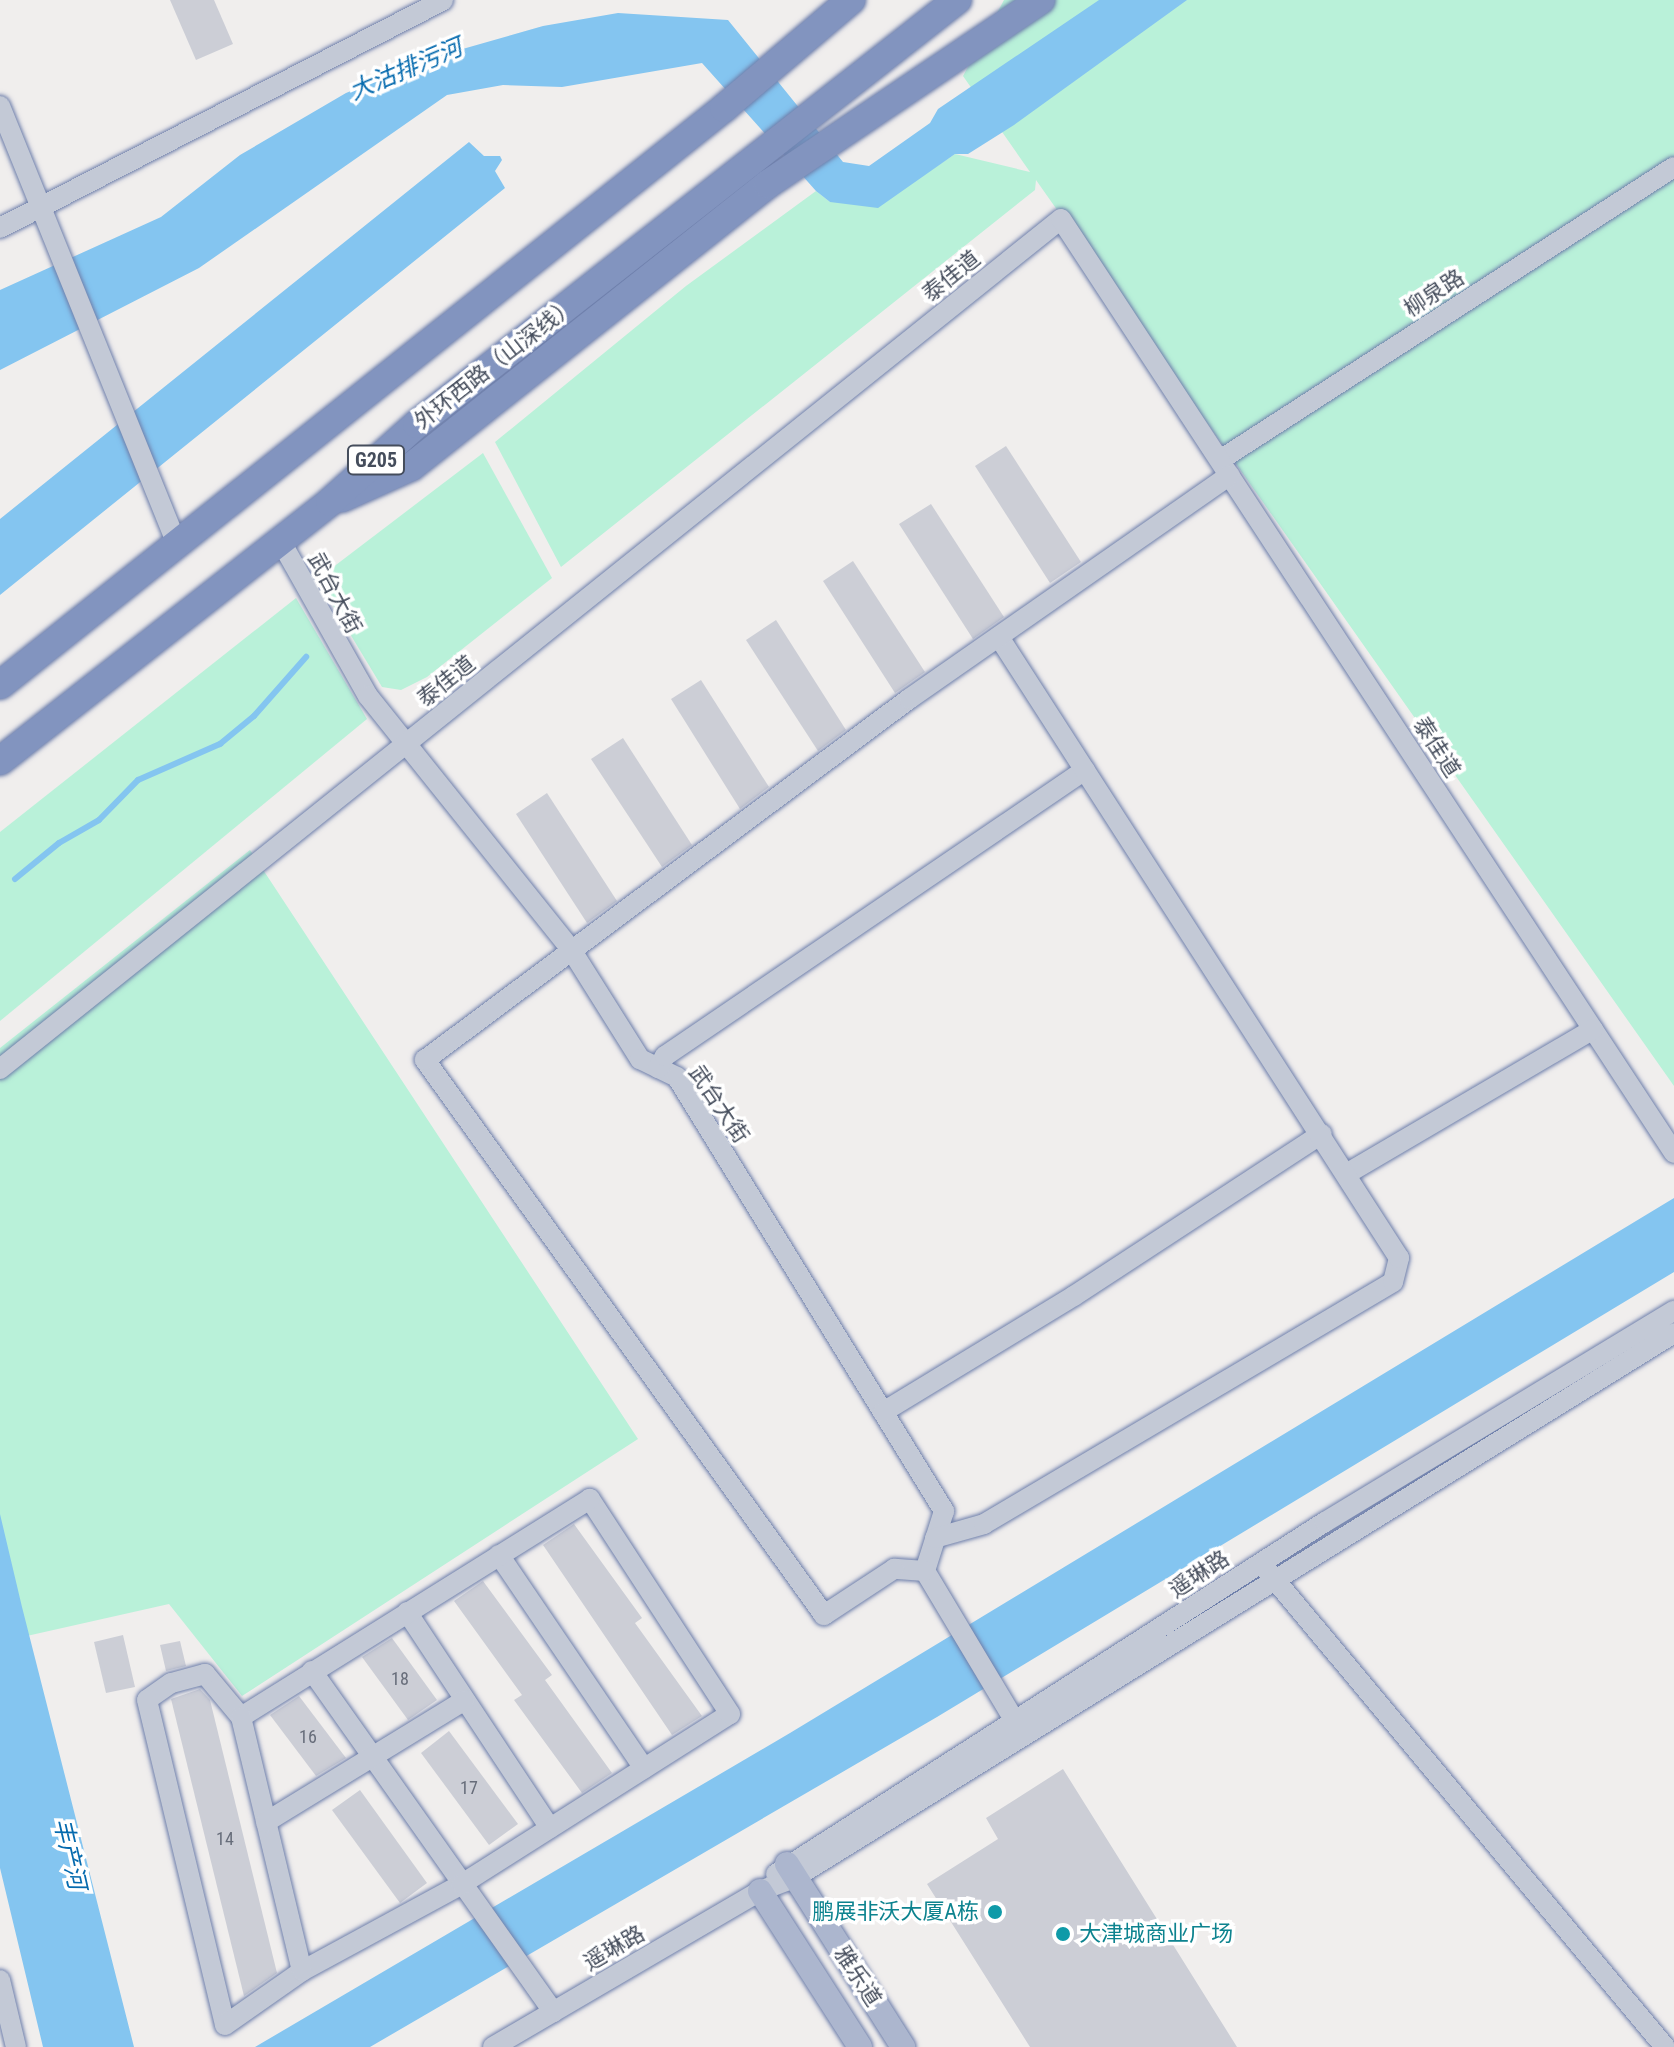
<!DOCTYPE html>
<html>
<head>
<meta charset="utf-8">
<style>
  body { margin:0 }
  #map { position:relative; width:1674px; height:2047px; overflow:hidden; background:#f0eeed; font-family:"Roboto Condensed","Noto Sans SC",sans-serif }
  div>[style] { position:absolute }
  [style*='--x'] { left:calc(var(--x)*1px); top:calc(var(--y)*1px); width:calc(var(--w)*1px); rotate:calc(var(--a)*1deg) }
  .green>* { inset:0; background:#b9f1d9 }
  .water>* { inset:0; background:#84c5f0 }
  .stream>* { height:6px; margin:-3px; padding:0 3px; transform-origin:3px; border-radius:3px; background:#84c5f0 }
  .building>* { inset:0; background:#ccced6 }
  .roads { filter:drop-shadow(0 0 2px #6e7fab) drop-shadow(0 0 2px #6e7fab) }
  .minor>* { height:20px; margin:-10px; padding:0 10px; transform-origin:10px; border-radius:10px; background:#c3c9d6 }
  .major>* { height:24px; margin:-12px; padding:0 12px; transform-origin:12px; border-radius:12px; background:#acb6ce }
  .highway>* { height:28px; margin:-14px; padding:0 14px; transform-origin:14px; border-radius:14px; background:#8294bf }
  .dots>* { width:22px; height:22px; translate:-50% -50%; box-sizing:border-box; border:4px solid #fff; border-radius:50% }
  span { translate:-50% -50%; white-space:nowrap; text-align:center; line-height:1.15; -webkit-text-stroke:7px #fff; paint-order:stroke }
  .number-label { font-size:18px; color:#676d7a }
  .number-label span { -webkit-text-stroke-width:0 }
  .shield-label span { padding:2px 6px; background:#fff; border:2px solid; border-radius:6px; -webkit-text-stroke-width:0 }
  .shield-label { font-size:20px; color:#454d5c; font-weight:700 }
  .street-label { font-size:22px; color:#454d5c }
  .culture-label { font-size:22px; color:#0d838f }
  .right { translate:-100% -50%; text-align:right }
  .left { translate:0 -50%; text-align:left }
  .water-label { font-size:24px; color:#056aae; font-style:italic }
</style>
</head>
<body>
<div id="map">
  <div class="green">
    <div style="clip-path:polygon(1004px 0,1674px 0,1674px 1086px,1036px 180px,1035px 190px,561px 567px,495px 442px,686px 286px,816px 191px,830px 202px,919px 178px,955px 154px,1030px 172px,963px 76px)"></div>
    <div style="clip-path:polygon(483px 453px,552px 578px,427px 677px,401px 690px,382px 687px,332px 604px,328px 571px)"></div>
    <div style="clip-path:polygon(296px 598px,367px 719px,0 1021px,0 832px)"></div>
    <div style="clip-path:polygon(250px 850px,638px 1439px,242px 1696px,169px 1604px,0 1642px,0 1048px)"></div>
  </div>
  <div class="water">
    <div style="clip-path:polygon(1099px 0,1187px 0,1014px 125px,968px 154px,955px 154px,878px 208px,830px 202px,816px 191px,702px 63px,562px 87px,503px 85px,447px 95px,199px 268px,0 370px,0 290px,161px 217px,240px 155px,346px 93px,431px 58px,543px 26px,618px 13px,728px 20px,843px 162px,869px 166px,930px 123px,938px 109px)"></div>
    <div style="clip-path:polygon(469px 142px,484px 156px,500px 156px,502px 160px,495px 171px,505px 188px,0 595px,0 519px)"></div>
    <div style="clip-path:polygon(1674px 1198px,1674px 1272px,937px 1717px,370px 2047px,255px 2047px,790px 1733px)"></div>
    <div style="clip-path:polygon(0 1514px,22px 1607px,134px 2047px,43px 2047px,0 1868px)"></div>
  </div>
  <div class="stream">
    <div style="--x:15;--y:879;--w:57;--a:-39.3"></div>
    <div style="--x:59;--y:843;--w:46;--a:-29.9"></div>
    <div style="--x:99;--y:820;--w:56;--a:-45.7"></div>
    <div style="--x:138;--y:780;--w:90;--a:-23.7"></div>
    <div style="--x:220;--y:744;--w:44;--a:-39.5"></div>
    <div style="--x:254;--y:716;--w:79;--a:-48.6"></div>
  </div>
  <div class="building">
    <div style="clip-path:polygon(170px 0,214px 0,233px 44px,196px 60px)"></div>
    <div style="clip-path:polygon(1006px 446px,1081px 562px,1050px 583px,975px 466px)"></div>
    <div style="clip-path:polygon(931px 504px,1004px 617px,973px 639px,899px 524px)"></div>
    <div style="clip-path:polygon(853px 561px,925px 672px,895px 693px,823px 581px)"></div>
    <div style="clip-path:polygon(776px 620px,846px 730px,818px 751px,746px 640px)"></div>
    <div style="clip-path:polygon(701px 680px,769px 787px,740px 809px,671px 699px)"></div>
    <div style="clip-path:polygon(623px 738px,692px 845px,662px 867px,591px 759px)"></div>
    <div style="clip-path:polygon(547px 793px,617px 901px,587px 923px,516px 814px)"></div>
    <div style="clip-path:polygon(574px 1524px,642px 1618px,635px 1623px,702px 1716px,672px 1735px,543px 1545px)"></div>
    <div style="clip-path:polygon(483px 1581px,552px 1675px,545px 1680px,612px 1773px,582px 1793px,514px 1700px,522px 1695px,454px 1601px)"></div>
    <div style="clip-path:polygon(123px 1635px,135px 1687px,106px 1693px,94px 1642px)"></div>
    <div style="clip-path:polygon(392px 1638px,437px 1700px,408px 1720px,362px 1657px)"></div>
    <div style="clip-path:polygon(180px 1641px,186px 1666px,166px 1671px,160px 1645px)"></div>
    <div style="clip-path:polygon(200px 1689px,210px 1700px,277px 1973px,244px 1996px,171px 1699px)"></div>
    <div style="clip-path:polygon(299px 1696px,346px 1758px,316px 1776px,270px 1715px)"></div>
    <div style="clip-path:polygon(449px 1731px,518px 1824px,489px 1845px,421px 1753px)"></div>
    <div style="clip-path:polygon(1063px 1769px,1237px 2047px,1030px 2047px,927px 1884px,998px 1839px,986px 1818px)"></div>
    <div style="clip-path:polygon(360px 1790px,427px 1883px,400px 1903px,332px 1810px)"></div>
  </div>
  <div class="roads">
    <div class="minor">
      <div style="--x:0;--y:106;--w:472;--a:68"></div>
      <div style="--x:0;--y:228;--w:498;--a:-27.2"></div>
      <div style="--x:1220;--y:460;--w:540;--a:-32.84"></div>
      <div style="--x:280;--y:540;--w:179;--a:60.6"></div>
      <div style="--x:368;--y:696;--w:327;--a:51.3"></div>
      <div style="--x:572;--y:951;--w:128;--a:57.8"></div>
      <div style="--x:640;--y:1059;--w:41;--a:25.9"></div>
      <div style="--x:677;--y:1077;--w:510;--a:58.4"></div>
      <div style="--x:944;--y:1511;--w:63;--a:107.6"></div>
      <div style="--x:925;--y:1571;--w:191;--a:59.1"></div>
      <div style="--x:658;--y:1068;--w:14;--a:-60"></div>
      <div style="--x:665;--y:1056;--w:508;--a:-34.25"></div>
      <div style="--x:0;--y:1069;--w:1359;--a:-38.7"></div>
      <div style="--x:1061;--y:219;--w:1117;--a:56.72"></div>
      <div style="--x:1348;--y:1173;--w:284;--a:-30.4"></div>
      <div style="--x:883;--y:1412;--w:223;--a:-31.3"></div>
      <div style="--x:1074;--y:1296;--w:296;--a:-33.2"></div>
      <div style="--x:935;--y:1538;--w:51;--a:-15.9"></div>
      <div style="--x:984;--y:1524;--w:475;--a:-30.6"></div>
      <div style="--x:1393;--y:1282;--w:25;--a:-76"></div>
      <div style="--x:1399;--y:1258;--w:739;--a:-122.79"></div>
      <div style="--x:499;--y:1555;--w:258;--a:55.8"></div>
      <div style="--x:1266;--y:1569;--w:623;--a:50.15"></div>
      <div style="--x:925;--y:1571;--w:31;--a:-176"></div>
      <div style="--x:894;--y:1569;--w:84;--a:146.7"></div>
      <div style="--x:824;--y:1615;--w:684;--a:-125.71"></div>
      <div style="--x:425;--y:1060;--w:604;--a:-36.72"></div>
      <div style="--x:909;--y:699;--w:391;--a:-34.9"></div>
      <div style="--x:407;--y:1612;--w:259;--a:56.5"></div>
      <div style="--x:312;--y:1671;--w:418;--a:54.7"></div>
      <div style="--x:241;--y:1717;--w:56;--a:-129.9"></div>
      <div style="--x:205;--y:1674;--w:35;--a:165"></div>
      <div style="--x:171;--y:1683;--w:29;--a:145"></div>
      <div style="--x:147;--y:1700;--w:334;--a:76.5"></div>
      <div style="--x:225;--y:2025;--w:94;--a:-35"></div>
      <div style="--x:302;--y:1971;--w:182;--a:-28.5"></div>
      <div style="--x:462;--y:1884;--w:317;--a:-32.4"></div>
      <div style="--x:730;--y:1714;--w:257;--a:-123.1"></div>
      <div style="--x:590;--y:1499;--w:411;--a:148"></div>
      <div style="--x:241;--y:1717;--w:261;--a:76.5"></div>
      <div style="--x:266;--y:1822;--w:233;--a:-31.5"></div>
      <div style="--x:776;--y:1874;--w:652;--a:-32.67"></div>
      <div style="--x:1325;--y:1522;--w:408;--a:-31.2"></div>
      <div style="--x:0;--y:1980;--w:69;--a:76.6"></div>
      <div style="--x:493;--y:2047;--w:309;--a:-30.3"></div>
      <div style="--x:760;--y:1891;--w:36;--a:-21"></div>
      <div style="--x:794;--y:1878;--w:1035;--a:-31.77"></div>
    </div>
    <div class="major">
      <div style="--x:787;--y:1864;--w:217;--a:57.6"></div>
      <div style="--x:760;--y:1891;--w:185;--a:57.3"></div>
    </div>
    <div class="highway">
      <div style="--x:342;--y:498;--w:76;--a:-24.2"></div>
      <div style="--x:411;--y:467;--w:456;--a:-38.4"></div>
      <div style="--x:768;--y:184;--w:329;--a:-34"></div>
      <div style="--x:0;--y:685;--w:926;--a:-38.55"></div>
      <div style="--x:724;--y:108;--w:167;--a:-40.4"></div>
      <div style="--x:0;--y:761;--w:420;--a:-38.1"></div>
      <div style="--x:330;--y:502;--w:117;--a:-41.9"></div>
      <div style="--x:417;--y:424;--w:687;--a:-38.14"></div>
    </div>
  </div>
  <div class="dots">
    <div style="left:995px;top:1912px;background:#0f9aa8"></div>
    <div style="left:1063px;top:1934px;background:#0f9aa8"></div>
  </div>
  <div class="number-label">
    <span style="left:400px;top:1679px">18</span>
    <span style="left:308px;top:1737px">16</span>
    <span style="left:469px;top:1788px">17</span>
    <span style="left:225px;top:1839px">14</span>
  </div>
  <div class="shield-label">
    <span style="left:376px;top:460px">G205</span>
  </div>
  <div class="street-label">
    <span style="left:951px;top:276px;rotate:-39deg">泰佳道</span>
    <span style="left:1434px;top:293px;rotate:-33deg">柳泉路</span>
    <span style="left:495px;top:363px;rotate:-38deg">外环西路（山深线）</span>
    <span style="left:335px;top:593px;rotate:62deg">武台大街</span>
    <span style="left:446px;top:681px;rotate:-39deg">泰佳道</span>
    <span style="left:1437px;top:747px;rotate:57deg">泰佳道</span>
    <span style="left:719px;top:1104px;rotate:56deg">武台大街</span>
    <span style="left:1199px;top:1574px;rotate:-33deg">遥琳路</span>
    <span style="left:614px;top:1948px;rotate:-30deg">遥琳路</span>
    <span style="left:858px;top:1976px;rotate:57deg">雅乐道</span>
  </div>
  <div class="culture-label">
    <span class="right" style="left:979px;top:1912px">鹏展非沃大厦A栋</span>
    <span class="left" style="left:1079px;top:1934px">大津城商业广场</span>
  </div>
  <div class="water-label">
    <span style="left:406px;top:70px;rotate:-23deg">大沽排污河</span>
    <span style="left:69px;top:1854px;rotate:77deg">丰产河</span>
  </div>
</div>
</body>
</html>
